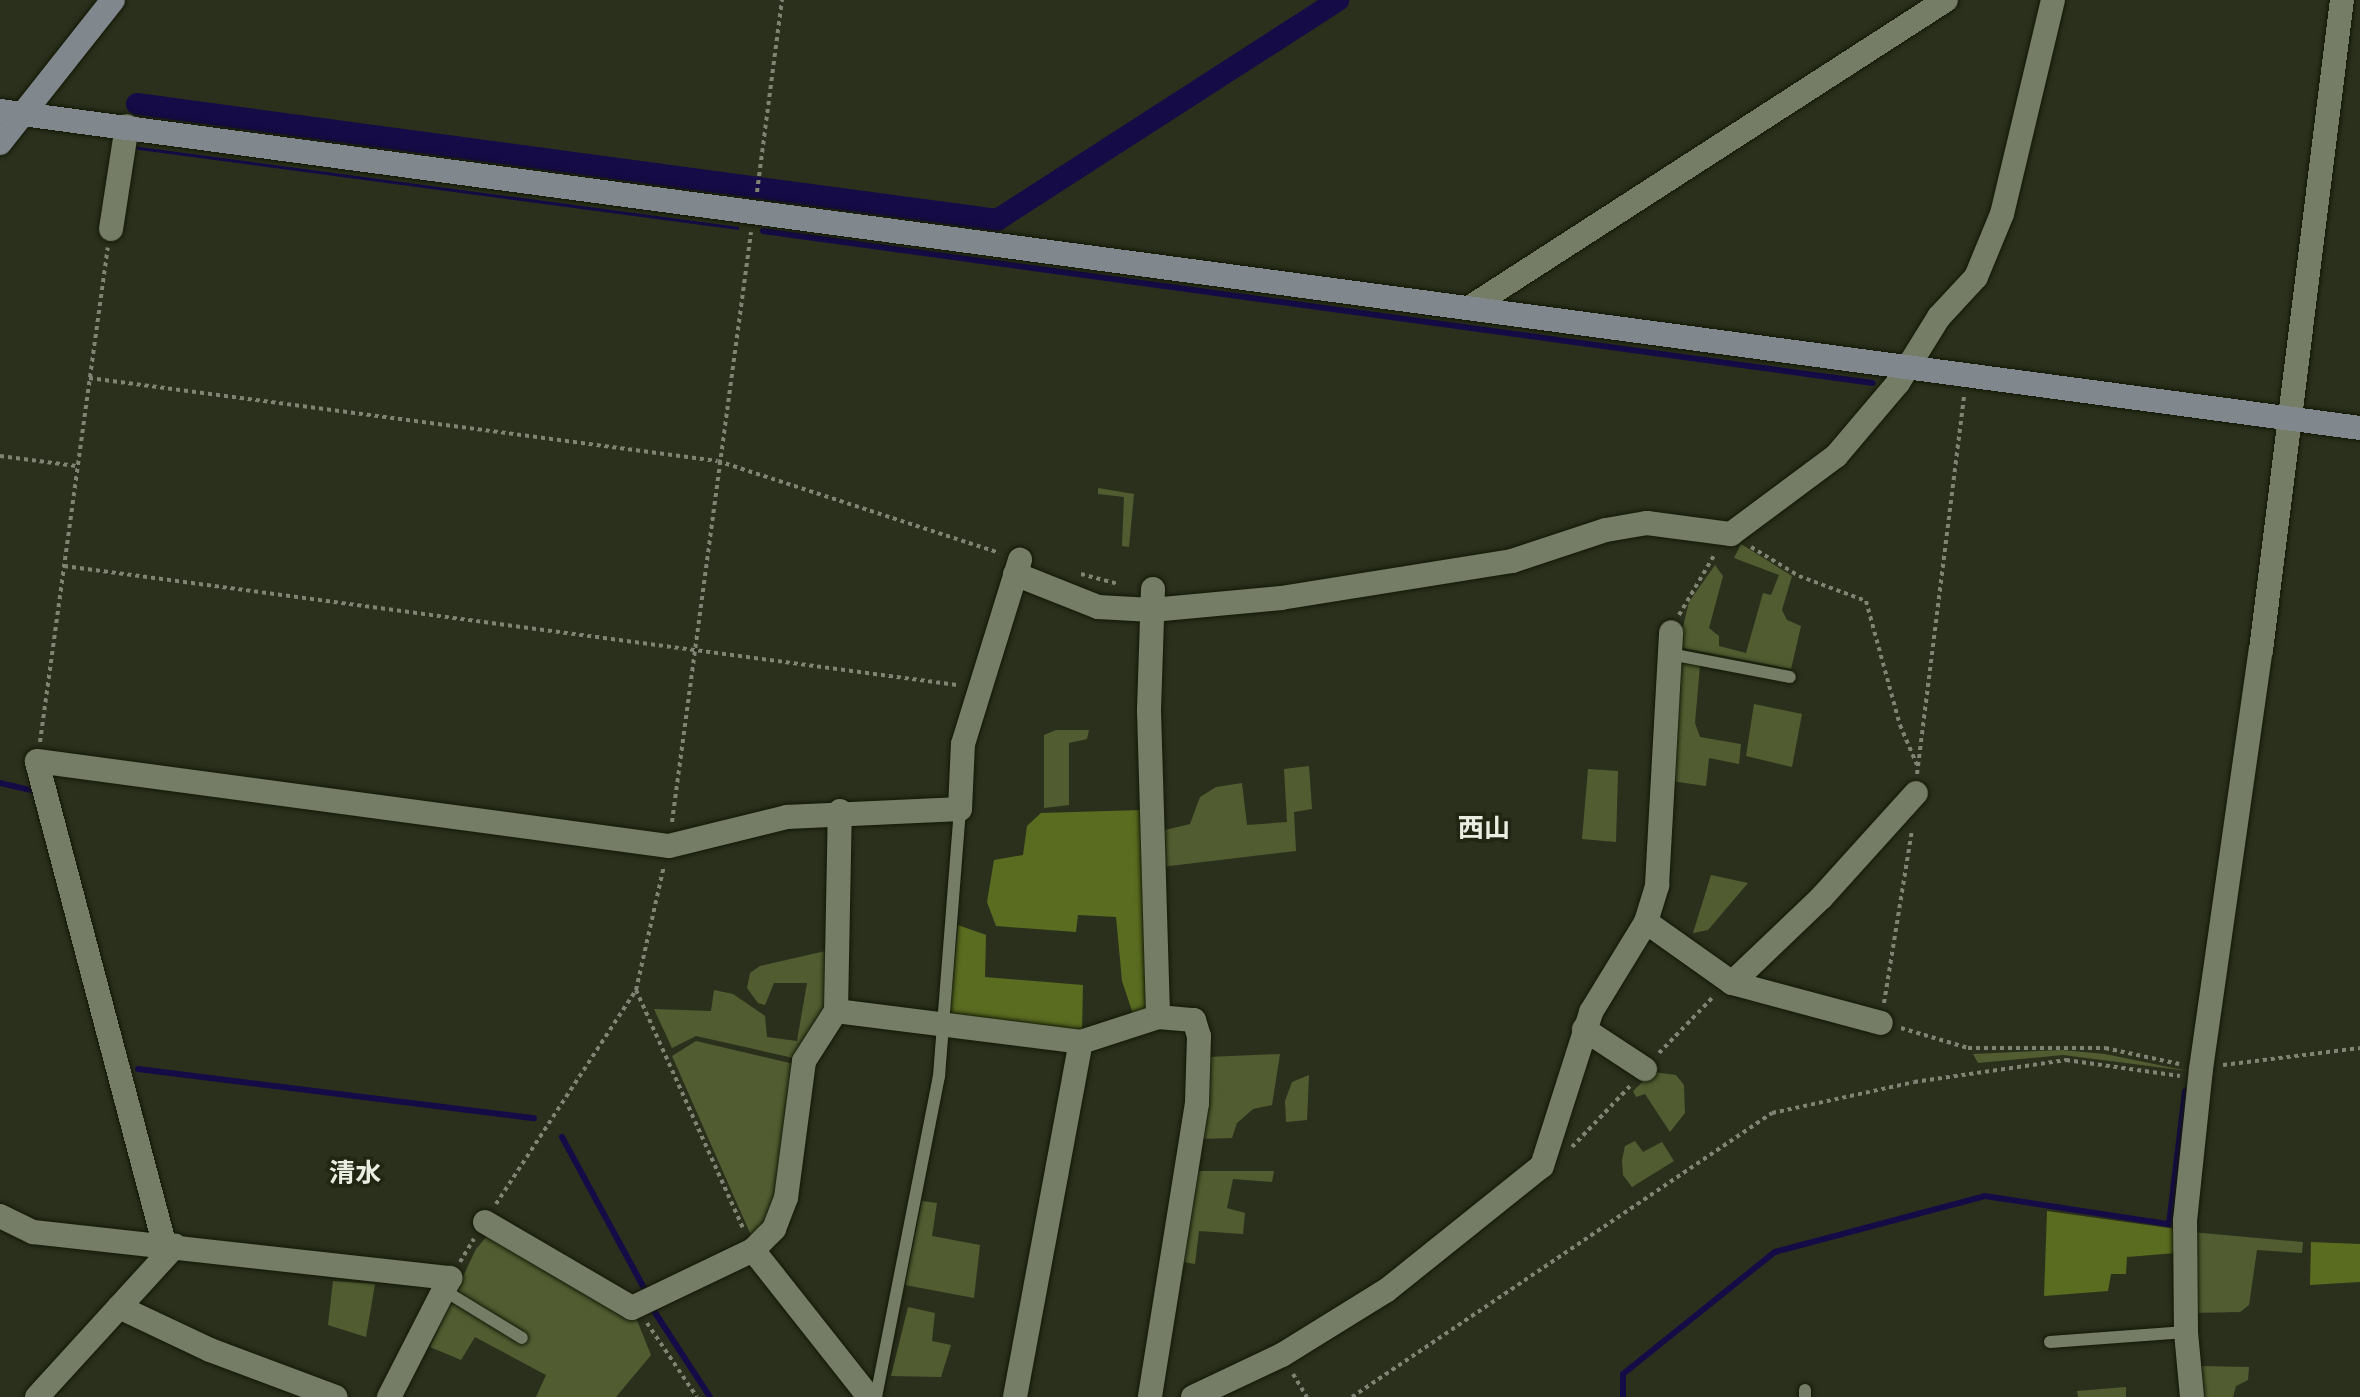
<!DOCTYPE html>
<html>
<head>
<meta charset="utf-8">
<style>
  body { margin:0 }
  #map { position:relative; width:2360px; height:1397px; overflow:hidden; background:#2b301d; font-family:"Fira Sans","Noto Sans JP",sans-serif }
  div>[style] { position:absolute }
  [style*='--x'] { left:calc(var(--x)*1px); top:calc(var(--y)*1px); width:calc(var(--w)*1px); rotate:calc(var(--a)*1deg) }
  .green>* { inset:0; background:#515d31 }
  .forest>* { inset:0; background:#5a6c20 }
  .water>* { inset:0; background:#150b46 }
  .stream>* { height:6px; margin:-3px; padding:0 3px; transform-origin:3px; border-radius:3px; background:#150b46 }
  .canal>* { height:22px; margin:-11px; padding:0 11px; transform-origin:11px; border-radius:11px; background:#150b46 }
  .path>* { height:4px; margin-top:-2px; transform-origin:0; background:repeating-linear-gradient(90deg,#808474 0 4px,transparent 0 8px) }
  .roads { filter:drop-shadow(0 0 2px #131806) drop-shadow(0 0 2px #131806) }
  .lane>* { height:12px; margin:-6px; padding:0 6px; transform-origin:6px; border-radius:6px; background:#767d67 }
  .street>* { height:24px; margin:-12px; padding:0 12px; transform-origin:12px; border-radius:12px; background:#767d67 }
  .secondary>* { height:24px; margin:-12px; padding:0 12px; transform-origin:12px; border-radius:12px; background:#81888d }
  span { translate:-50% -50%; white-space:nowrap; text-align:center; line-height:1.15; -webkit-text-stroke:7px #212613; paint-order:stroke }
  .neighbourhood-label { font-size:26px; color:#eaeee2; font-weight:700 }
</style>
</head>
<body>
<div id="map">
  <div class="green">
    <div style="clip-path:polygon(1098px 488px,1134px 494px,1129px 547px,1122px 546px,1124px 497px,1098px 494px)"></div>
    <div style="clip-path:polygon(1741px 544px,1792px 576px,1782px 610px,1787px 620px,1801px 626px,1791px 669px,1678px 647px,1689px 602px,1715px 565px,1723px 576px,1709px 628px,1719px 636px,1719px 646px,1746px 653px,1763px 593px,1771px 595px,1779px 575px,1734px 558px)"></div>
    <div style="clip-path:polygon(1675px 659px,1700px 665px,1695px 723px,1700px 737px,1741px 744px,1739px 764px,1709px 758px,1706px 786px,1671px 781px)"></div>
    <div style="clip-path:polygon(1754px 704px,1802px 714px,1792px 767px,1746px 756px)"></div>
    <div style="clip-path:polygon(1056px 730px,1089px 730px,1087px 739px,1069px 743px,1069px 805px,1044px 808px,1044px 735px)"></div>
    <div style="clip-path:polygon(1309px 766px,1312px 809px,1294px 812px,1296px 851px,1161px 867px,1161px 831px,1190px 824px,1200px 797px,1216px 787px,1242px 783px,1247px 825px,1287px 822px,1284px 769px)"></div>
    <div style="clip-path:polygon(1588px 769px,1618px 771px,1616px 842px,1582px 839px)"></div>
    <div style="clip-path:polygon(1711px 875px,1748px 883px,1708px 930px,1693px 933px)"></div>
    <div style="clip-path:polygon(830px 950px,831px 1006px,798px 1059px,696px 1036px,672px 1048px,654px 1009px,711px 1011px,714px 990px,733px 994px,765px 1016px,767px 1037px,797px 1041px,807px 983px,774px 983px,765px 1005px,758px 1003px,747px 988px,750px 973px,760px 966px)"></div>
    <div style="clip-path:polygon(696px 1041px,798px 1065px,781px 1196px,754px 1242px,672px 1056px)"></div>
    <div style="clip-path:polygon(2062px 1050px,2105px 1054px,2188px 1071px,2063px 1055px,1978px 1063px,1973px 1054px)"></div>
    <div style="clip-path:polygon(1280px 1054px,1272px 1105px,1253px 1109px,1237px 1123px,1232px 1138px,1200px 1139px,1207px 1057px)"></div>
    <div style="clip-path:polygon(1653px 1072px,1676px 1075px,1684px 1085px,1685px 1113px,1670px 1132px,1645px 1094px,1636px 1097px,1633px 1091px)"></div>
    <div style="clip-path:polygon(1309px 1075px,1307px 1120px,1286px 1122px,1285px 1101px,1292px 1082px)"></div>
    <div style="clip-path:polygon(1635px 1141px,1643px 1152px,1662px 1142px,1674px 1161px,1632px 1187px,1623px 1175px,1622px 1160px,1625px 1146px)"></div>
    <div style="clip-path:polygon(1194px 1171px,1274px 1171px,1272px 1182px,1233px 1179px,1227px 1208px,1245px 1213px,1243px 1234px,1199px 1231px,1195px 1264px,1178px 1261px)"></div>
    <div style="clip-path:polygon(922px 1201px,937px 1203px,932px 1236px,980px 1245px,974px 1298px,905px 1285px)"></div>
    <div style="clip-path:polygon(2191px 1232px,2303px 1242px,2302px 1253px,2257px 1250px,2249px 1305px,2240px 1312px,2192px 1313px)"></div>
    <div style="clip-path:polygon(488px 1235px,634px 1313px,651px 1355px,616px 1397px,536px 1397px,546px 1375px,475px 1337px,461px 1360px,430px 1347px,476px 1249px)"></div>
    <div style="clip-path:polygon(333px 1281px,375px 1284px,366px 1337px,328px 1325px)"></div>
    <div style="clip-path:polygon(908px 1307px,935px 1313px,932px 1341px,951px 1345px,941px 1377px,891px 1376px)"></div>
    <div style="clip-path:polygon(2198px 1366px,2249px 1367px,2248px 1380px,2236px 1386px,2233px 1397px,2201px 1397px)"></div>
    <div style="clip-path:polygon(2126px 1387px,2126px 1397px,2078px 1397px,2077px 1391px)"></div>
  </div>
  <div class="forest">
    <div style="clip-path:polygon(1140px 810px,1152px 1010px,1133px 1014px,1122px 981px,1116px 917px,1078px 915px,1076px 932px,996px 926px,987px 902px,994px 860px,1023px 855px,1027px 826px,1041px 813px)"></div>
    <div style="clip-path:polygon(958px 925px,986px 935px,985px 977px,1083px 985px,1082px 1030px,949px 1017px)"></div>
    <div style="clip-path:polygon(2047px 1211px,2176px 1229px,2176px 1253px,2127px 1257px,2126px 1274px,2111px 1274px,2108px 1291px,2044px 1296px)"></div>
    <div style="clip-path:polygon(2311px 1242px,2360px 1244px,2360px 1282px,2310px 1285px)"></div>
  </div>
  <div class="water">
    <div style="clip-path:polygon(133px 146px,739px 227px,739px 230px,132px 149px)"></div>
  </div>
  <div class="stream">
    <div style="--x:763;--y:231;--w:1120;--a:7.8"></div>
    <div style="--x:0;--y:783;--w:37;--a:13"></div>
    <div style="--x:138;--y:1069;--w:399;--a:7.1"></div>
    <div style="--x:562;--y:1137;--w:170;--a:61.5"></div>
    <div style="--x:654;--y:1311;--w:103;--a:56.9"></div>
    <div style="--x:1623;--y:1397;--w:23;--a:-90"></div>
    <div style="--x:1623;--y:1374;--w:195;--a:-38.8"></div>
    <div style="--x:1775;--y:1252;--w:217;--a:-14.9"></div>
    <div style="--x:1985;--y:1196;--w:186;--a:8.7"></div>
    <div style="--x:2169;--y:1224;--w:134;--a:-83.1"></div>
  </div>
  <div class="canal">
    <div style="--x:137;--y:104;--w:868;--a:7.68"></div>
    <div style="--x:997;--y:220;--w:406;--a:-32.8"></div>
  </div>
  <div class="path">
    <div style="--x:757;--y:192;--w:194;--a:-82.6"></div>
    <div style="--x:89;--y:378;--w:634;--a:7.52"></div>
    <div style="--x:718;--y:461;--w:296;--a:18.1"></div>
    <div style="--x:0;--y:456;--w:77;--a:7.5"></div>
    <div style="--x:1751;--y:547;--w:56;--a:31.1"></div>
    <div style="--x:1799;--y:576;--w:72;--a:20.5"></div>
    <div style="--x:1866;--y:601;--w:129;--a:74.7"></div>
    <div style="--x:1900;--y:725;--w:43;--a:67"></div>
    <div style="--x:64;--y:566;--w:901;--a:7.59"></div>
    <div style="--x:1081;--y:574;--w:39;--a:15"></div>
    <div style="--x:1679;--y:615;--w:71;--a:-59.5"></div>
    <div style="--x:40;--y:742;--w:499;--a:-82.2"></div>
    <div style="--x:1917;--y:774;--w:380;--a:-82.9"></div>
    <div style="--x:672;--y:822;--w:595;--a:-82.37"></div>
    <div style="--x:636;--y:990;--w:263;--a:65.8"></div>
    <div style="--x:1884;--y:1003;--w:175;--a:-80.8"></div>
    <div style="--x:1901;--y:1028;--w:70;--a:16.6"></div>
    <div style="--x:1968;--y:1048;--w:137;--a:0"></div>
    <div style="--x:2105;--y:1048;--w:76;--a:12.2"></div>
    <div style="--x:1659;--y:1053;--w:79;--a:-46"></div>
    <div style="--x:2223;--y:1065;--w:138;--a:-7.1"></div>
    <div style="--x:1572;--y:1147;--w:87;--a:-46.4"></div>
    <div style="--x:496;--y:1204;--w:256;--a:-56.8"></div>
    <div style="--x:636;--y:990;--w:127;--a:-77.3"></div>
    <div style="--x:460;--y:1262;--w:27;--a:-59"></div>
    <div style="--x:647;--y:1323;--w:89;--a:56"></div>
    <div style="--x:1293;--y:1374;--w:27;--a:59"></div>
    <div style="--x:1352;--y:1397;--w:507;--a:-34.07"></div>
    <div style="--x:1772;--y:1113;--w:145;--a:-12.3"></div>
    <div style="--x:1914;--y:1082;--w:154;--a:-8.2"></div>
    <div style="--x:2066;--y:1060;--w:115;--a:8"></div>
  </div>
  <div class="roads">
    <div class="lane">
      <div style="--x:1670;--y:654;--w:122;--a:10.9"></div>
      <div style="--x:445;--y:1291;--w:90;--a:31.4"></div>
      <div style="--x:2050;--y:1342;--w:136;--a:-4.2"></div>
      <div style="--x:1805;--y:1390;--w:7;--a:90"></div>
      <div style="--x:876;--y:1397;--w:327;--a:-78.9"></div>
      <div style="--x:939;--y:1076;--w:268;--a:-85.5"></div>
    </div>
    <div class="street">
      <div style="--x:111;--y:229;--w:104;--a:-81.2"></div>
      <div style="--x:1472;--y:306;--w:564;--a:-32.85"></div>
      <div style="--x:1015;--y:574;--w:89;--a:21.7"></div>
      <div style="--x:1098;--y:607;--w:54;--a:3.2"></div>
      <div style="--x:1152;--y:610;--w:130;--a:-5.3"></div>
      <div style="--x:1281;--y:598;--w:234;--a:-9.1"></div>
      <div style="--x:1512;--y:561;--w:99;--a:-18.3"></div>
      <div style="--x:1606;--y:530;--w:42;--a:-9.7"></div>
      <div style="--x:1647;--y:523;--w:85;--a:7.5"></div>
      <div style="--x:1731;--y:534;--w:131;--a:-36.6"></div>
      <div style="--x:1836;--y:456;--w:96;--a:-49.7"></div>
      <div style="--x:1898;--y:383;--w:78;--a:-58.2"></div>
      <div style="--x:1939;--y:317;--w:54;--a:-47.2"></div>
      <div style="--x:1976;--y:277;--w:68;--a:-67.6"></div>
      <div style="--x:2002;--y:214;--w:220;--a:-76.6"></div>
      <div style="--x:1153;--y:589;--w:122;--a:91.9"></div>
      <div style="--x:1149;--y:711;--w:306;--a:88.3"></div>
      <div style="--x:1646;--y:922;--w:105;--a:35.3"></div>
      <div style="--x:1732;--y:983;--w:154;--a:15"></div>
      <div style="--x:1732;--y:983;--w:124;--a:-43.7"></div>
      <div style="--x:1822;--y:897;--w:140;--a:-47.9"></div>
      <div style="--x:836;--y:1011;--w:247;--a:7.2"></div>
      <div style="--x:1081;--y:1042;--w:81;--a:-18"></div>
      <div style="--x:1158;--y:1017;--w:36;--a:5"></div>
      <div style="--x:1194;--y:1020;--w:17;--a:73"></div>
      <div style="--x:1199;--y:1036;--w:67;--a:91.7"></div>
      <div style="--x:1197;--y:1103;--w:298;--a:99.1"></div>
      <div style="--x:1584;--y:1029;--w:73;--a:33.3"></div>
      <div style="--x:0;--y:1216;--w:37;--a:26"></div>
      <div style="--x:33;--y:1232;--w:420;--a:6.3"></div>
      <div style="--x:450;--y:1278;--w:134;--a:117.1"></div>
      <div style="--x:485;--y:1222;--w:170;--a:30.3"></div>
      <div style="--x:632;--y:1308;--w:134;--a:-25.6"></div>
      <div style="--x:753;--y:1250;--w:30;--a:-45"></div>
      <div style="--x:774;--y:1229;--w:33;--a:-69"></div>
      <div style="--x:786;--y:1198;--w:138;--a:-82.5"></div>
      <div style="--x:804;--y:1061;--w:59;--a:-57.4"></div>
      <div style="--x:836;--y:1011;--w:200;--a:-88.9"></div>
      <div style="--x:164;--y:1243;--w:498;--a:-104.8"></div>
      <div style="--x:37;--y:761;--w:638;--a:7.66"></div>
      <div style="--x:669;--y:846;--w:122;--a:-13.8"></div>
      <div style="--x:787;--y:817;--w:173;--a:-2.6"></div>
      <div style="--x:960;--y:809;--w:65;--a:-87.4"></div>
      <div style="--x:963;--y:744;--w:193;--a:-72.8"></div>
      <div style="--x:753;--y:1250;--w:187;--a:51.7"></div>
      <div style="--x:119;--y:1307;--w:101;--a:25.3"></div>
      <div style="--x:210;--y:1350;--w:134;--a:20.5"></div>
      <div style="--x:37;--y:1397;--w:205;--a:-47.6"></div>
      <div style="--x:1015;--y:1397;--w:361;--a:-79.5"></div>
      <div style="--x:1193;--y:1397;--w:98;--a:-25.3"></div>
      <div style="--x:1282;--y:1355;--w:123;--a:-31.8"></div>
      <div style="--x:1387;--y:1290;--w:198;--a:-38.7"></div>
      <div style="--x:1542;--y:1166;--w:162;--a:-72.3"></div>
      <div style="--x:1591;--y:1012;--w:105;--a:-58.6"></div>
      <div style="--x:1646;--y:922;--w:39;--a:-73"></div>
      <div style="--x:1657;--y:885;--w:253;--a:-86.8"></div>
      <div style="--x:2192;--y:1397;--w:65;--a:-95.3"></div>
      <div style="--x:2186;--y:1332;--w:111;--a:-90.5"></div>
      <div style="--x:2185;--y:1221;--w:153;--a:-84"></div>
      <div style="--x:2201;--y:1069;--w:423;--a:-81.9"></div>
      <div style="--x:2261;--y:650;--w:655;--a:-82.9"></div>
    </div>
    <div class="secondary">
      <div style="--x:0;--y:111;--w:2381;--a:7.65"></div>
      <div style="--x:0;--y:143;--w:182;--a:-51.7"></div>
    </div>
  </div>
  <div class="neighbourhood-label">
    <span style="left:1484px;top:829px">西山</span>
    <span style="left:355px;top:1174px">清水</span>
  </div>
</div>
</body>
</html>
